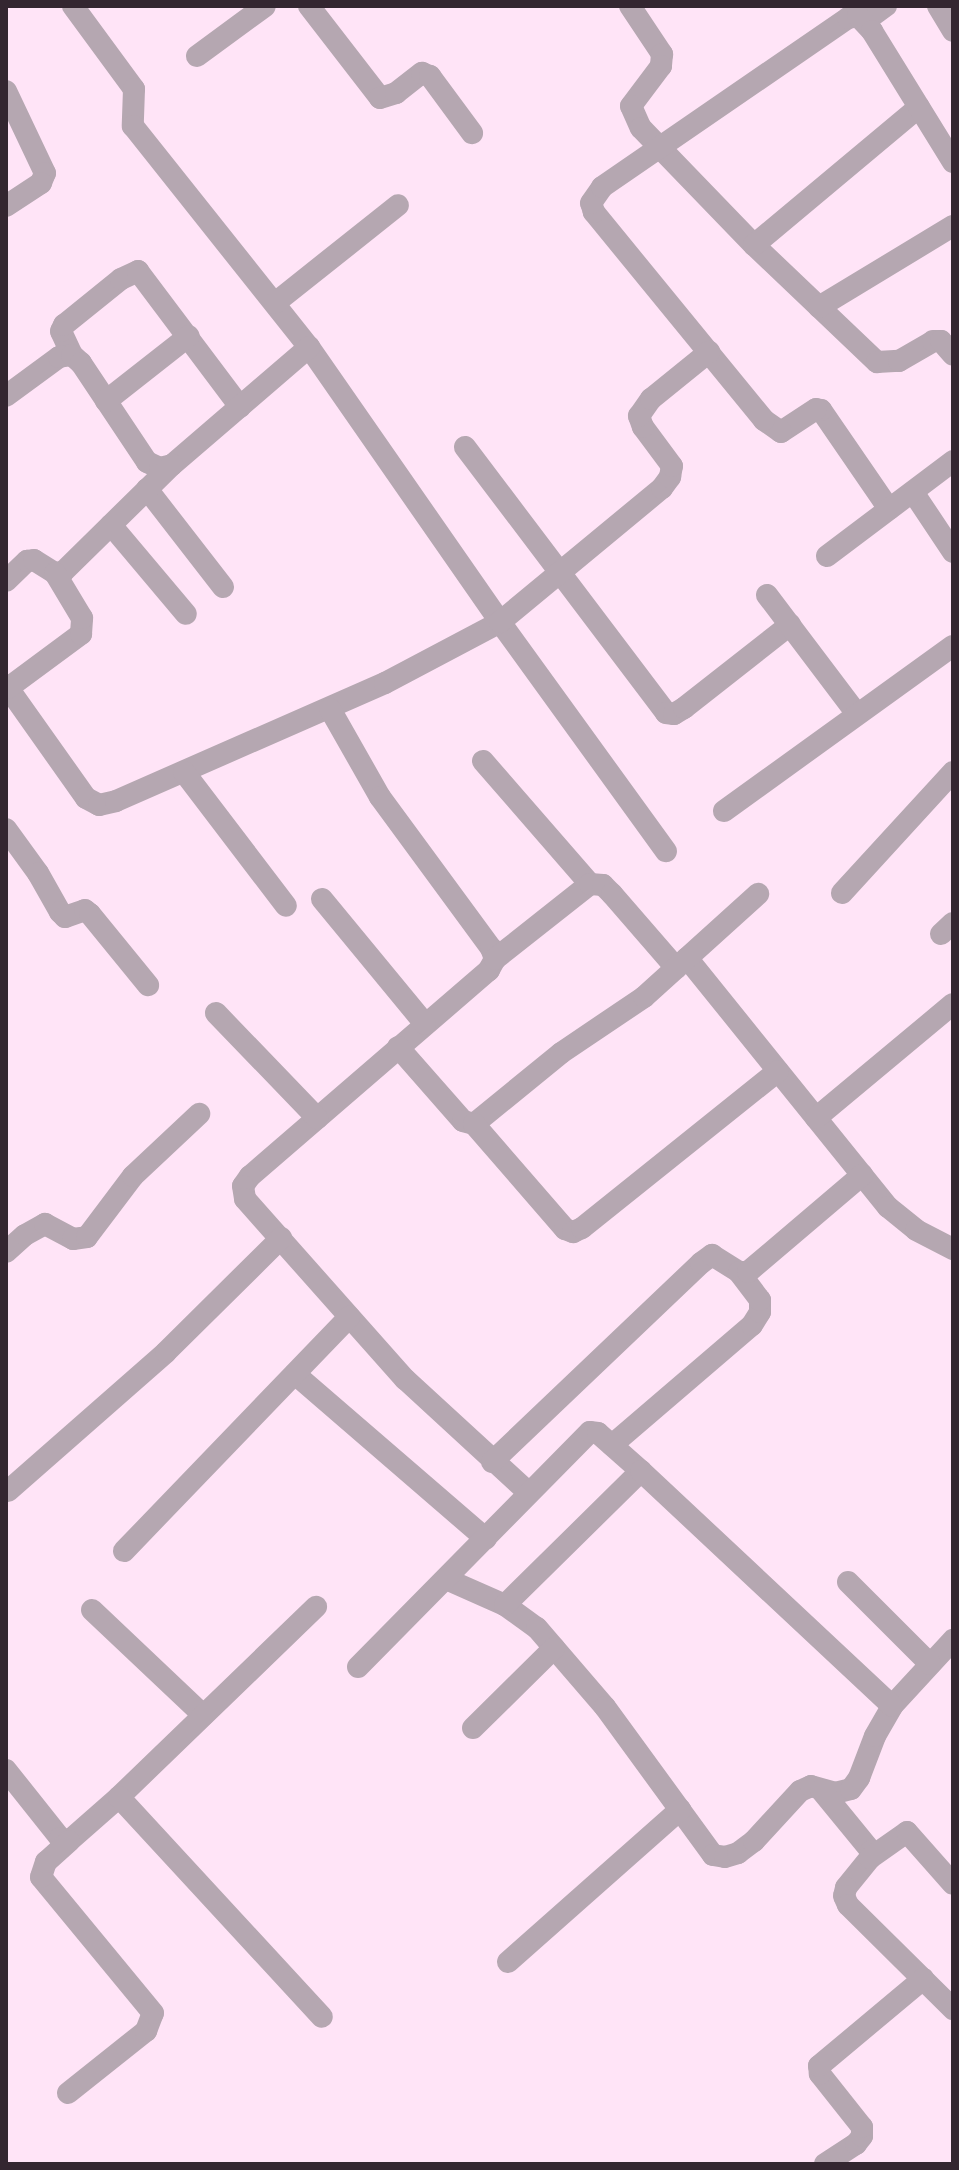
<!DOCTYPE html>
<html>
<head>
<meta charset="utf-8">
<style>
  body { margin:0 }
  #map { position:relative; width:959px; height:2170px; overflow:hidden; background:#ffe4f7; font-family:Helvetica,sans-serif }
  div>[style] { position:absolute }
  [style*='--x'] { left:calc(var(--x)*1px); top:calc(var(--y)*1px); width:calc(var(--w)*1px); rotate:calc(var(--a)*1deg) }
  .minor>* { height:22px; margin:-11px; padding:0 11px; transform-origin:11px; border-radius:11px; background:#b5a7b1 }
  span { translate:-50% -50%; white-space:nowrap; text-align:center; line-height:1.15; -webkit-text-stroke:6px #ffe4f7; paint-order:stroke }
  .frame { position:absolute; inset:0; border:8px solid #332630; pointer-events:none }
</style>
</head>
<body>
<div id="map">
  <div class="minor">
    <div style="--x:73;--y:6;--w:103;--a:53.7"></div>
    <div style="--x:134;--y:89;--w:37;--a:92"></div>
    <div style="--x:133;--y:126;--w:283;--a:51.5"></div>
    <div style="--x:309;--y:347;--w:335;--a:55.2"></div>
    <div style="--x:500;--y:622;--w:283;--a:54.1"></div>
    <div style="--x:309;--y:6;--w:116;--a:52.3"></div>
    <div style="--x:380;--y:98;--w:17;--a:-17"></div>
    <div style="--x:396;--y:93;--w:33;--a:-38"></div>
    <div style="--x:422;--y:73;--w:9;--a:21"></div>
    <div style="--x:430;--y:76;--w:71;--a:53.6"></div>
    <div style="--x:630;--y:6;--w:58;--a:56.3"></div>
    <div style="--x:662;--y:54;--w:12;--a:95"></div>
    <div style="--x:661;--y:66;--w:50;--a:126.9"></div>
    <div style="--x:631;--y:106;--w:24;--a:66"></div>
    <div style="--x:641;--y:128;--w:163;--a:46"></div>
    <div style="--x:754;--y:245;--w:170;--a:43.6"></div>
    <div style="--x:877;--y:362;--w:22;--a:-3"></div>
    <div style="--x:899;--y:361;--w:39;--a:-30"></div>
    <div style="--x:933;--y:341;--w:8;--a:0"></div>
    <div style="--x:941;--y:341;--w:18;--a:49"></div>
    <div style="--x:938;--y:6;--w:29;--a:59"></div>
    <div style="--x:865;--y:21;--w:26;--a:-36"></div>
    <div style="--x:197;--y:56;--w:84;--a:-36.3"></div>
    <div style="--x:6;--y:91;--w:91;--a:64.6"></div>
    <div style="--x:45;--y:173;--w:11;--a:112"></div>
    <div style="--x:41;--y:183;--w:42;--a:146.7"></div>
    <div style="--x:754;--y:245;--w:215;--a:-39.9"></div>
    <div style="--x:275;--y:303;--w:157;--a:-38.5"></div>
    <div style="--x:819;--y:307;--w:157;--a:-31.2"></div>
    <div style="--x:72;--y:355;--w:26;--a:-115"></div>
    <div style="--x:61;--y:331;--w:7;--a:-63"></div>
    <div style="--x:64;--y:325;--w:73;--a:-38.9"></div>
    <div style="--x:121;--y:279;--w:19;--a:-25"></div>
    <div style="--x:138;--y:271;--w:170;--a:53.1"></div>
    <div style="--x:6;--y:396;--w:66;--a:-36.3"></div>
    <div style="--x:59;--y:357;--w:13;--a:-9"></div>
    <div style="--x:72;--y:355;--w:12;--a:42"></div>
    <div style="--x:81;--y:363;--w:119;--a:56.3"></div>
    <div style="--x:147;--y:462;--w:14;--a:25"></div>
    <div style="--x:160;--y:468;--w:12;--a:-14"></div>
    <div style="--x:172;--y:465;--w:181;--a:-40.7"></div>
    <div style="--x:106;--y:401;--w:105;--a:-38.1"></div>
    <div style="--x:465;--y:447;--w:333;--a:52.9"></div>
    <div style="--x:666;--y:713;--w:8;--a:7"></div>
    <div style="--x:674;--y:714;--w:12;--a:-31"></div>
    <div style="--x:684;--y:708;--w:135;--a:-38.1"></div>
    <div style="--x:147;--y:489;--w:124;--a:52.2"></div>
    <div style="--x:913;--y:492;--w:72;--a:56.3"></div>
    <div style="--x:889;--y:509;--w:120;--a:-124.5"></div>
    <div style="--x:821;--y:410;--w:5;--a:-169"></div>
    <div style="--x:816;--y:409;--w:42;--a:146.7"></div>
    <div style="--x:781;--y:432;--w:21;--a:-145"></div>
    <div style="--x:764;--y:420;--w:269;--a:-129.3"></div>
    <div style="--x:594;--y:212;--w:9;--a:-108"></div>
    <div style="--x:591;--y:203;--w:19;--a:-55"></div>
    <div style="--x:602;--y:187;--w:298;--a:-34.5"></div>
    <div style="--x:848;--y:18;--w:10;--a:-11"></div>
    <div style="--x:858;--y:16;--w:21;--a:47"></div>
    <div style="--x:872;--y:31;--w:154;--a:58.3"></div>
    <div style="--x:111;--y:525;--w:116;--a:49.9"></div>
    <div style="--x:827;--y:556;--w:158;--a:-37"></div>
    <div style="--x:6;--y:581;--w:29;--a:-44"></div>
    <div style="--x:27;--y:561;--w:7;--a:-8"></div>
    <div style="--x:34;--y:560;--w:25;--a:32"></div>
    <div style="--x:55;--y:573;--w:8;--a:-7"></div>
    <div style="--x:63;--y:572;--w:153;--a:-44.5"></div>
    <div style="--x:767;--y:595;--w:149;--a:52.9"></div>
    <div style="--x:6;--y:685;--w:138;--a:54.7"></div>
    <div style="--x:86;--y:798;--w:15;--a:28"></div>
    <div style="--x:99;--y:805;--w:17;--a:-13"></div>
    <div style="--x:116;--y:801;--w:294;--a:-23.7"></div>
    <div style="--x:385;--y:683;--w:130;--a:-27.9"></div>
    <div style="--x:500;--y:622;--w:210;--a:-39.6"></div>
    <div style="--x:662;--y:488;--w:14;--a:-54"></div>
    <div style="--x:670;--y:477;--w:11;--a:-80"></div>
    <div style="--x:672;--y:466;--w:49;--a:-126.6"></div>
    <div style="--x:643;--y:427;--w:12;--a:-110"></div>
    <div style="--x:639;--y:416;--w:21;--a:-55"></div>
    <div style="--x:651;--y:399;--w:75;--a:-39"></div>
    <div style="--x:8;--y:688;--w:91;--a:-36.5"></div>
    <div style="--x:81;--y:634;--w:16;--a:-86"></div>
    <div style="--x:82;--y:618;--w:52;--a:-121"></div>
    <div style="--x:330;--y:709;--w:101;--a:60.4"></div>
    <div style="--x:380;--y:797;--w:187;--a:53.7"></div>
    <div style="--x:491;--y:948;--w:12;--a:70"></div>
    <div style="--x:495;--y:959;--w:13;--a:119"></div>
    <div style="--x:489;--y:970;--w:316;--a:139.2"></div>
    <div style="--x:250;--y:1176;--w:12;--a:125"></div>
    <div style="--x:243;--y:1186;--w:13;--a:81"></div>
    <div style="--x:245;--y:1199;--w:241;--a:48.4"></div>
    <div style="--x:405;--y:1379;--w:168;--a:42.6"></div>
    <div style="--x:483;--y:761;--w:163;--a:49"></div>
    <div style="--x:184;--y:772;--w:168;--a:52.7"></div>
    <div style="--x:724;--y:811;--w:282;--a:-35.8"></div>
    <div style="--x:6;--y:829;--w:54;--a:54"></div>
    <div style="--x:38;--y:873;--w:45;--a:60.6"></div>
    <div style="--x:60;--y:912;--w:7;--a:45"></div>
    <div style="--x:65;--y:917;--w:21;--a:-19"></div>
    <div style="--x:85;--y:910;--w:6;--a:39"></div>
    <div style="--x:90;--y:914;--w:92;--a:50.8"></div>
    <div style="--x:842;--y:893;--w:164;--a:-47.5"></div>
    <div style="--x:322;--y:899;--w:162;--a:50.5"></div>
    <div style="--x:941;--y:934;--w:16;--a:-43"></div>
    <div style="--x:687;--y:958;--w:320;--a:51.1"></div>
    <div style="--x:888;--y:1207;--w:36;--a:39"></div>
    <div style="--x:916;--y:1230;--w:42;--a:27.2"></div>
    <div style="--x:495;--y:959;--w:121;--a:-38.3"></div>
    <div style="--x:590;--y:884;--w:13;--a:4"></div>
    <div style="--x:603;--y:885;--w:13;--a:45"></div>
    <div style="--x:612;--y:894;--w:98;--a:49.1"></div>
    <div style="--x:216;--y:1013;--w:146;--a:46.1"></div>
    <div style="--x:398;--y:1047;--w:98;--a:48.7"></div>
    <div style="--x:463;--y:1121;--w:11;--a:15"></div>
    <div style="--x:474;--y:1124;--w:112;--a:-39.2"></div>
    <div style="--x:561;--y:1053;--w:100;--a:-34"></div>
    <div style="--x:644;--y:997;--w:154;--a:-42.1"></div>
    <div style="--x:816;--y:1118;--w:178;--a:-39.8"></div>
    <div style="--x:474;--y:1124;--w:139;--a:49.1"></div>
    <div style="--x:565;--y:1229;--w:9;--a:21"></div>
    <div style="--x:573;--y:1232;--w:10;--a:-24"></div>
    <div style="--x:582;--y:1228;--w:251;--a:-38.7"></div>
    <div style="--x:6;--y:1252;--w:25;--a:-42"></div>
    <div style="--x:25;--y:1235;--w:23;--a:-29"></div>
    <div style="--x:45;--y:1224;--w:32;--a:28"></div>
    <div style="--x:73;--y:1239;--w:14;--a:-8"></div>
    <div style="--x:87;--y:1237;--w:76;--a:-53"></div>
    <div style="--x:133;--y:1176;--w:91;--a:-43.2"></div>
    <div style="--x:295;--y:1374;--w:252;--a:40.8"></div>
    <div style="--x:612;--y:1445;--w:184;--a:-40.6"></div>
    <div style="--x:752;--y:1325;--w:15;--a:-58"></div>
    <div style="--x:760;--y:1312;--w:12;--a:-90"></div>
    <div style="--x:760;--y:1300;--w:35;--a:-127"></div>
    <div style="--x:492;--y:1462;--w:289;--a:-43.6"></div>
    <div style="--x:701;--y:1263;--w:14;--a:-36"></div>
    <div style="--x:712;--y:1255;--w:32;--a:32"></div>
    <div style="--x:739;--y:1272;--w:9;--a:0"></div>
    <div style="--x:748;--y:1272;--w:150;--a:-40.4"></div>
    <div style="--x:8;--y:1491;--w:210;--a:-41.3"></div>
    <div style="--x:166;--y:1352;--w:162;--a:-44.7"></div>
    <div style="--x:124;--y:1551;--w:325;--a:-46.1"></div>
    <div style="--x:446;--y:1579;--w:64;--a:23.8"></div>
    <div style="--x:505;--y:1605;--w:39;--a:36"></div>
    <div style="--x:537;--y:1628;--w:104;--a:49.3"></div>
    <div style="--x:605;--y:1707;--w:183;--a:53.9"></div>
    <div style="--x:713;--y:1855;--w:12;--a:9"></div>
    <div style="--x:725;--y:1857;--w:14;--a:-17"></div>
    <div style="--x:738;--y:1853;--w:20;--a:-37"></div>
    <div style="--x:754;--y:1841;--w:68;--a:-47.4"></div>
    <div style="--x:800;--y:1791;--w:12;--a:-24"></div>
    <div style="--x:811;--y:1786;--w:25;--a:16"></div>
    <div style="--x:835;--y:1793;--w:16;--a:-14"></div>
    <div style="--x:851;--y:1789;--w:14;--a:-54"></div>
    <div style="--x:859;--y:1778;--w:45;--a:-69.1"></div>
    <div style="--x:875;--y:1736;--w:34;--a:-60"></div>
    <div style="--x:892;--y:1706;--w:90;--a:-47.3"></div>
    <div style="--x:848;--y:1582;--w:116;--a:45"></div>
    <div style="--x:505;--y:1605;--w:191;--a:-44.6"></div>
    <div style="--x:92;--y:1610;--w:153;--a:43.4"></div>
    <div style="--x:358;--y:1667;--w:330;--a:-45.4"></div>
    <div style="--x:590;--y:1432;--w:8;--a:7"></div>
    <div style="--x:598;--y:1433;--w:57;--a:41.5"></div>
    <div style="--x:641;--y:1471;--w:344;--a:43.1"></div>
    <div style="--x:473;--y:1728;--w:114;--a:-44.6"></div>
    <div style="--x:6;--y:1770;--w:87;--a:51.5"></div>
    <div style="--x:60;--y:1838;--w:9;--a:18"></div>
    <div style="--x:69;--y:1841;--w:67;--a:-41.3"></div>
    <div style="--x:119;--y:1797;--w:274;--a:-44"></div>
    <div style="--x:821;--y:1790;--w:79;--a:50.7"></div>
    <div style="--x:871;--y:1851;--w:7;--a:98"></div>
    <div style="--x:870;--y:1858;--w:38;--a:129"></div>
    <div style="--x:846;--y:1888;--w:8;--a:104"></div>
    <div style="--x:844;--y:1896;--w:10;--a:66"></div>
    <div style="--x:848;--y:1905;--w:148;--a:44.7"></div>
    <div style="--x:119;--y:1797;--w:299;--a:47.3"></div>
    <div style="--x:870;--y:1858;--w:45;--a:-35.1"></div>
    <div style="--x:907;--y:1832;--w:69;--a:48.5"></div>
    <div style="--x:508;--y:1962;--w:230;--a:-41.5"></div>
    <div style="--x:68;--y:2093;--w:100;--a:-38.5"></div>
    <div style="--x:146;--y:2031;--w:19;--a:-69"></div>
    <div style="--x:153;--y:2013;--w:176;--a:-129.5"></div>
    <div style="--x:41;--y:1877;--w:16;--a:-72"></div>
    <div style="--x:46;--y:1862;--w:31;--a:-42"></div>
    <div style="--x:825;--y:2164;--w:37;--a:-33"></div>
    <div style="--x:856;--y:2144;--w:10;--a:-53"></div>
    <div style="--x:862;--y:2136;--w:9;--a:-90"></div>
    <div style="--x:862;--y:2127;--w:68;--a:-128.4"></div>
    <div style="--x:820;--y:2074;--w:8;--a:-97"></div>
    <div style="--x:819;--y:2066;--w:136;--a:-39.9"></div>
  </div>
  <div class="frame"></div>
</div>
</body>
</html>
